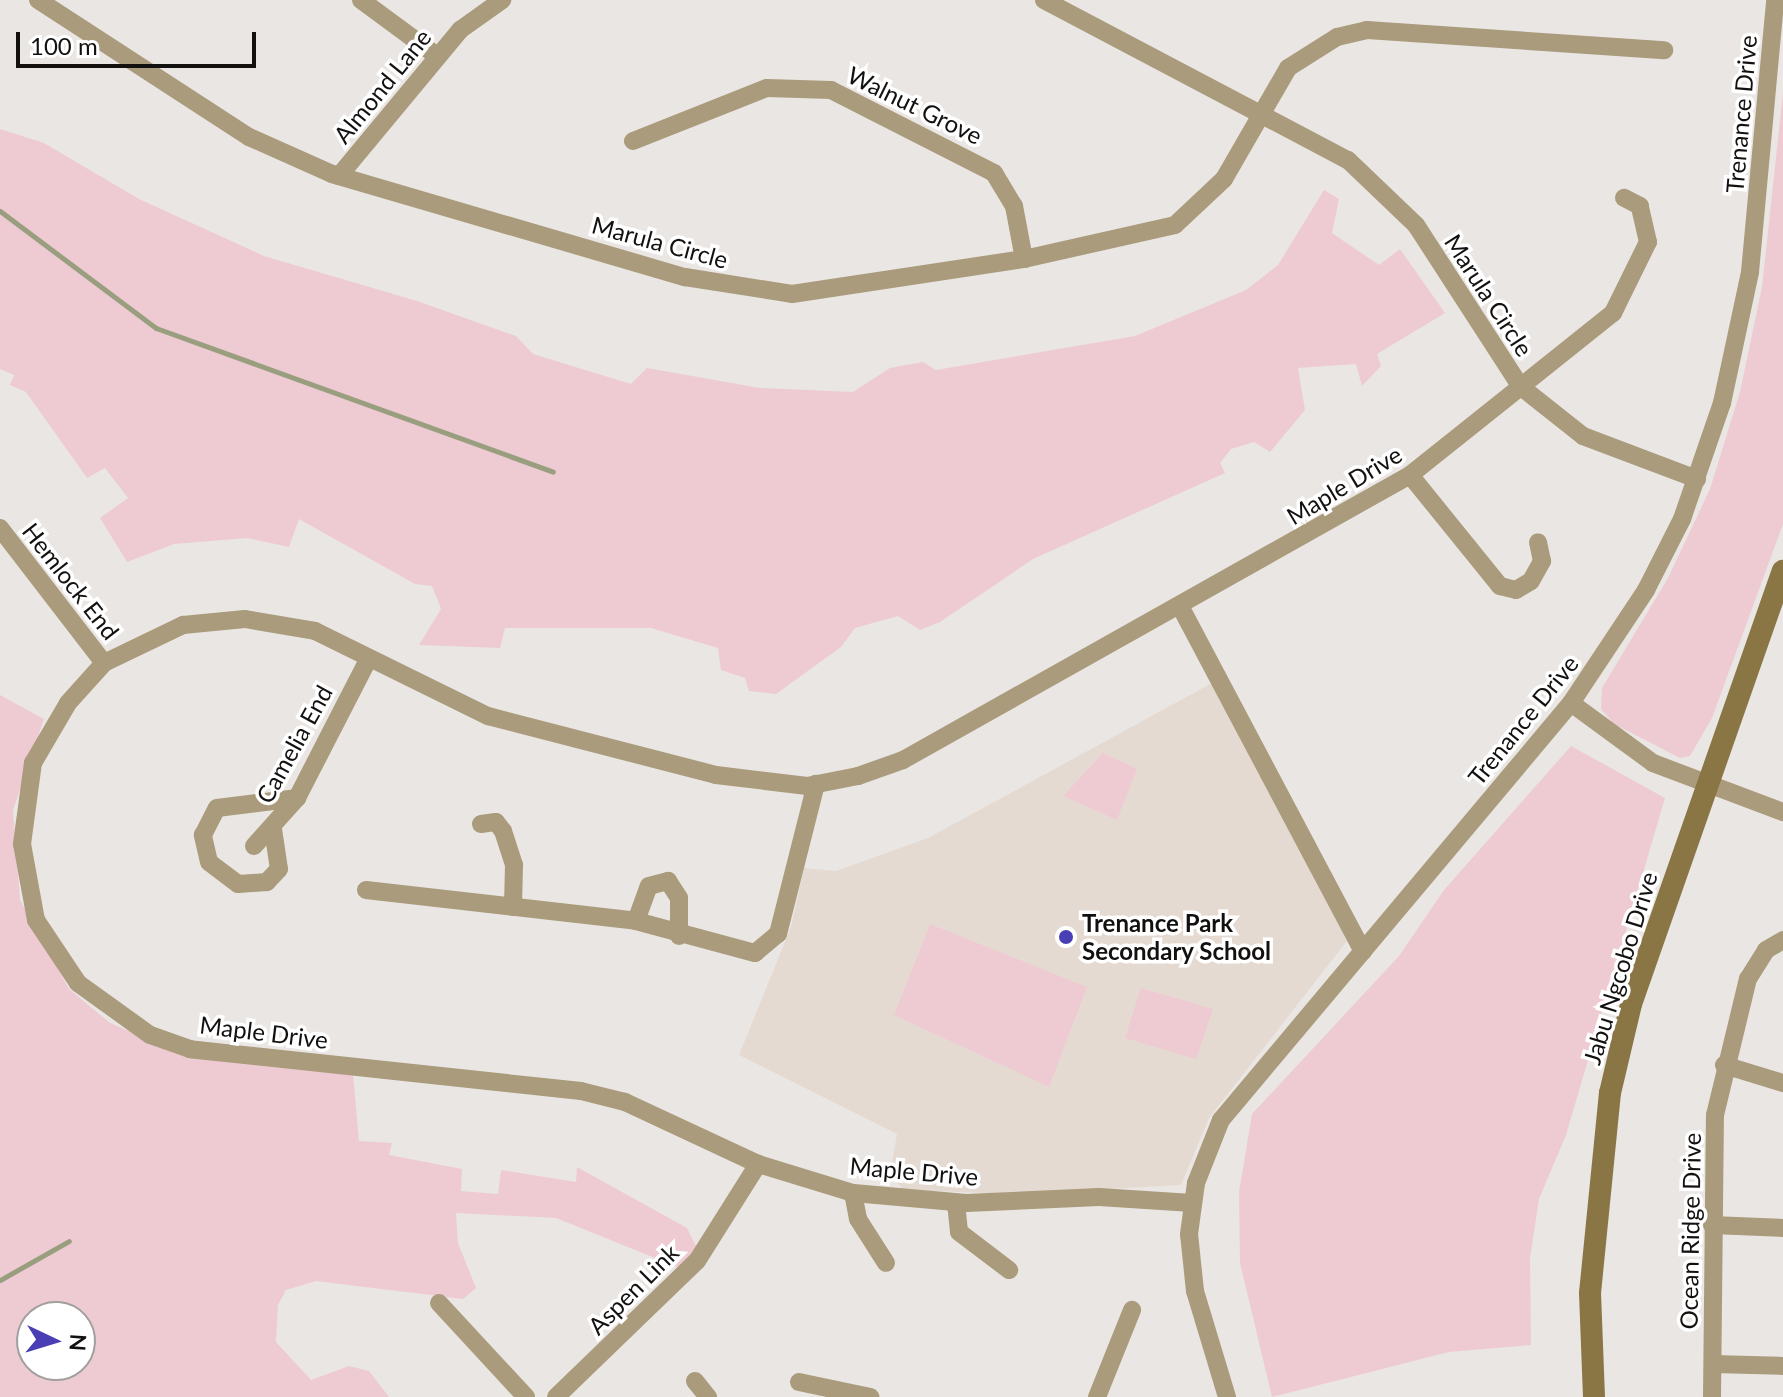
<!DOCTYPE html>
<html>
<head>
<meta charset="utf-8">
<style>
  body { margin:0 }
  #map { position:relative; width:1783px; height:1397px; overflow:hidden; background:#eae6e3; font-family:Lato,sans-serif }
  div>[style] { position:absolute }
  [style*='--x'] { left:calc(var(--x)*1px); top:calc(var(--y)*1px); width:calc(var(--w)*1px); rotate:calc(var(--a)*1deg) }
  .built>* { inset:0; background:#e5dad2 }
  .green>* { inset:0; background:#eecbd2 }
  .stream>* { height:5px; margin:-2.5px; padding:0 2.5px; transform-origin:2.5px; border-radius:2.5px; background:#999e7f }
  .minor>* { height:18px; margin:-9px; padding:0 9px; transform-origin:9px; border-radius:9px; background:#a99b7b }
  .secondary>* { height:22px; margin:-11px; padding:0 11px; transform-origin:11px; border-radius:11px; background:#8a7645 }
  .dots>* { width:22px; height:22px; translate:-50% -50%; box-sizing:border-box; border:4px solid #fff; border-radius:50% }
  span { translate:-50% -50%; white-space:nowrap; text-align:center; line-height:1.15; -webkit-text-stroke:7px #fff; paint-order:stroke }
  .street-label { font-size:24px; color:#131110 }
  .poi-label { font-size:24px; color:#131110; font-weight:700 }
  .left { translate:0 -50%; text-align:left }
  .north { position:absolute; left:16px; top:1301px; width:80px; height:80px; box-sizing:border-box; background:#fff; border:2px solid #a1a09f; border-radius:50%; rotate:94deg; font-size:22px; font-weight:700; line-height:32px; text-align:center; color:#131110 }
  .north::after { content:''; display:block; margin:auto; width:28px; height:36px; background:#4a3eb5; clip-path:polygon(50% 0,100% 100%,50% 72%,0 100%) }
  .scale { position:absolute; left:16px; top:32px; width:240px; height:36px; box-sizing:border-box; border:4px solid #131110; border-top:0; padding-left:10px; font-size:24px; line-height:28px; white-space:nowrap; color:#131110; -webkit-text-stroke:6px #fff; paint-order:stroke }
</style>
</head>
<body>
<div id="map">
  <div class="built">
    <div style="clip-path:polygon(1212px 683px,1347px 941px,1209px 1118px,1181px 1185px,1017px 1194px,903px 1190px,890px 1174px,897px 1134px,739px 1055px,791px 927px,804px 868px,836px 871px,928px 838px)"></div>
  </div>
  <div class="green">
    <div style="clip-path:polygon(1783px 93px,1783px 524px,1712px 718px,1690px 756px,1680px 758px,1614px 724px,1601px 709px,1602px 688px,1668px 578px,1710px 489px,1740px 392px,1762px 287px)"></div>
    <div style="clip-path:polygon(0 129px,44px 143px,139px 199px,264px 256px,417px 301px,516px 336px,533px 354px,631px 384px,647px 368px,760px 388px,853px 392px,890px 368px,923px 362px,936px 370px,1135px 336px,1246px 290px,1278px 265px,1324px 190px,1339px 199px,1332px 233px,1379px 265px,1400px 249px,1445px 313px,1377px 354px,1381px 366px,1362px 386px,1356px 364px,1298px 368px,1305px 410px,1270px 452px,1254px 442px,1231px 449px,1220px 463px,1225px 473px,1033px 559px,940px 622px,920px 630px,898px 616px,855px 628px,841px 647px,776px 694px,749px 691px,745px 678px,721px 670px,718px 648px,651px 628px,505px 628px,500px 648px,419px 645px,441px 609px,432px 586px,415px 584px,299px 519px,289px 547px,247px 538px,174px 544px,127px 562px,100px 518px,128px 498px,105px 468px,87px 478px,26px 392px,10px 385px,14px 375px,0 369px)"></div>
    <div style="clip-path:polygon(evenodd,0 695px,44px 719px,13px 810px,20px 900px,69px 989px,110px 1023px,194px 1058px,353px 1074px,359px 1141px,392px 1143px,389px 1155px,462px 1169px,461px 1191px,498px 1194px,501px 1170px,576px 1182px,577px 1167px,687px 1228px,698px 1250px,680px 1268px,556px 1218px,456px 1213px,458px 1243px,476px 1288px,463px 1299px,316px 1281px,286px 1290px,278px 1305px,276px 1342px,311px 1380px,349px 1366px,369px 1371px,389px 1397px,0 1397px,0 695px,32px 1317px,80px 1317px,80px 1365px,32px 1365px,32px 1317px)"></div>
    <div style="clip-path:polygon(1571px 746px,1665px 798px,1566px 1135px,1539px 1199px,1530px 1258px,1531px 1345px,1449px 1352px,1272px 1397px,1240px 1263px,1239px 1192px,1252px 1114px,1399px 956px,1444px 890px)"></div>
    <div style="clip-path:polygon(1103px 753px,1137px 769px,1117px 820px,1063px 796px)"></div>
    <div style="clip-path:polygon(930px 924px,1087px 987px,1049px 1087px,894px 1015px)"></div>
    <div style="clip-path:polygon(1141px 988px,1213px 1009px,1196px 1059px,1125px 1038px)"></div>
  </div>
  <div class="stream">
    <div style="--x:0;--y:211;--w:195;--a:36.9"></div>
    <div style="--x:156;--y:328;--w:422;--a:19.9"></div>
    <div style="--x:0;--y:1280;--w:79;--a:-29.5"></div>
  </div>
  <div class="minor">
    <div style="--x:38;--y:0;--w:252;--a:33"></div>
    <div style="--x:249;--y:137;--w:91;--a:24"></div>
    <div style="--x:332;--y:174;--w:368;--a:16.3"></div>
    <div style="--x:685;--y:277;--w:108;--a:9"></div>
    <div style="--x:792;--y:294;--w:235;--a:-8.6"></div>
    <div style="--x:1024;--y:259;--w:155;--a:-12.7"></div>
    <div style="--x:1175;--y:225;--w:67;--a:-43.2"></div>
    <div style="--x:1224;--y:179;--w:128;--a:-60"></div>
    <div style="--x:1288;--y:68;--w:58;--a:-32.3"></div>
    <div style="--x:1337;--y:37;--w:31;--a:-13"></div>
    <div style="--x:1367;--y:30;--w:298;--a:3.9"></div>
    <div style="--x:361;--y:0;--w:94;--a:36.4"></div>
    <div style="--x:1044;--y:0;--w:344;--a:27.8"></div>
    <div style="--x:1348;--y:160;--w:94;--a:43.7"></div>
    <div style="--x:1416;--y:225;--w:192;--a:57.1"></div>
    <div style="--x:1520;--y:386;--w:80;--a:38.4"></div>
    <div style="--x:1583;--y:436;--w:122;--a:20.7"></div>
    <div style="--x:633;--y:141;--w:144;--a:-21.6"></div>
    <div style="--x:767;--y:88;--w:64;--a:1.8"></div>
    <div style="--x:831;--y:90;--w:183;--a:27"></div>
    <div style="--x:994;--y:173;--w:39;--a:59"></div>
    <div style="--x:1014;--y:206;--w:54;--a:79.3"></div>
    <div style="--x:339;--y:176;--w:190;--a:-50.3"></div>
    <div style="--x:460;--y:30;--w:52;--a:-35.5"></div>
    <div style="--x:1410;--y:475;--w:143;--a:51"></div>
    <div style="--x:1500;--y:586;--w:16;--a:14"></div>
    <div style="--x:1516;--y:590;--w:17;--a:-31"></div>
    <div style="--x:1531;--y:581;--w:23;--a:-61"></div>
    <div style="--x:1542;--y:561;--w:19;--a:-102"></div>
    <div style="--x:0;--y:528;--w:170;--a:52.4"></div>
    <div style="--x:1180;--y:606;--w:391;--a:62.1"></div>
    <div style="--x:1571;--y:703;--w:102;--a:36.2"></div>
    <div style="--x:1653;--y:763;--w:139;--a:20.7"></div>
    <div style="--x:481;--y:824;--w:15;--a:-8"></div>
    <div style="--x:496;--y:822;--w:11;--a:52"></div>
    <div style="--x:503;--y:831;--w:36;--a:72"></div>
    <div style="--x:514;--y:865;--w:42;--a:91.4"></div>
    <div style="--x:273;--y:829;--w:40;--a:81.5"></div>
    <div style="--x:279;--y:869;--w:18;--a:133"></div>
    <div style="--x:267;--y:882;--w:29;--a:176"></div>
    <div style="--x:238;--y:884;--w:36;--a:-143"></div>
    <div style="--x:209;--y:862;--w:28;--a:-103"></div>
    <div style="--x:203;--y:835;--w:30;--a:-63"></div>
    <div style="--x:217;--y:808;--w:81;--a:-7.1"></div>
    <div style="--x:254;--y:846;--w:64;--a:-48.1"></div>
    <div style="--x:297;--y:798;--w:155;--a:-62.8"></div>
    <div style="--x:366;--y:890;--w:272;--a:6.5"></div>
    <div style="--x:636;--y:921;--w:123;--a:15.1"></div>
    <div style="--x:755;--y:953;--w:30;--a:-40"></div>
    <div style="--x:778;--y:934;--w:155;--a:-75.8"></div>
    <div style="--x:636;--y:921;--w:37;--a:-70"></div>
    <div style="--x:649;--y:886;--w:20;--a:-15"></div>
    <div style="--x:668;--y:881;--w:20;--a:57"></div>
    <div style="--x:679;--y:898;--w:38;--a:90"></div>
    <div style="--x:1724;--y:1065;--w:62;--a:17"></div>
    <div style="--x:853;--y:1193;--w:26;--a:79"></div>
    <div style="--x:858;--y:1219;--w:52;--a:57.5"></div>
    <div style="--x:956;--y:1203;--w:29;--a:84"></div>
    <div style="--x:959;--y:1232;--w:63;--a:37.2"></div>
    <div style="--x:1192;--y:1203;--w:93;--a:-176.3"></div>
    <div style="--x:1099;--y:1197;--w:133;--a:177.4"></div>
    <div style="--x:966;--y:1203;--w:113;--a:-174.9"></div>
    <div style="--x:853;--y:1193;--w:99;--a:-163"></div>
    <div style="--x:758;--y:1164;--w:147;--a:-155"></div>
    <div style="--x:625;--y:1102;--w:45;--a:-166"></div>
    <div style="--x:581;--y:1091;--w:393;--a:-173.9"></div>
    <div style="--x:190;--y:1049;--w:42;--a:-160.7"></div>
    <div style="--x:150;--y:1035;--w:89;--a:-144.2"></div>
    <div style="--x:78;--y:983;--w:76;--a:-123.7"></div>
    <div style="--x:36;--y:920;--w:77;--a:-100.4"></div>
    <div style="--x:22;--y:844;--w:82;--a:-82.3"></div>
    <div style="--x:33;--y:763;--w:69;--a:-59.7"></div>
    <div style="--x:68;--y:703;--w:54;--a:-48"></div>
    <div style="--x:104;--y:663;--w:88;--a:-25.7"></div>
    <div style="--x:183;--y:625;--w:62;--a:-5.5"></div>
    <div style="--x:245;--y:619;--w:71;--a:9.7"></div>
    <div style="--x:315;--y:631;--w:193;--a:26.2"></div>
    <div style="--x:488;--y:716;--w:236;--a:14.5"></div>
    <div style="--x:716;--y:775;--w:92;--a:6.9"></div>
    <div style="--x:807;--y:786;--w:52;--a:-11.1"></div>
    <div style="--x:858;--y:776;--w:48;--a:-19.6"></div>
    <div style="--x:903;--y:760;--w:582;--a:-29.34"></div>
    <div style="--x:1410;--y:475;--w:260;--a:-38.6"></div>
    <div style="--x:1613;--y:313;--w:79;--a:-63.8"></div>
    <div style="--x:1648;--y:242;--w:37;--a:-103"></div>
    <div style="--x:1640;--y:206;--w:18;--a:-153"></div>
    <div style="--x:1712;--y:1225;--w:71;--a:2.4"></div>
    <div style="--x:439;--y:1303;--w:128;--a:47.2"></div>
    <div style="--x:1713;--y:1364;--w:70;--a:1.6"></div>
    <div style="--x:695;--y:1381;--w:21;--a:51"></div>
    <div style="--x:799;--y:1382;--w:73;--a:11.9"></div>
    <div style="--x:556;--y:1397;--w:196;--a:-44"></div>
    <div style="--x:697;--y:1261;--w:115;--a:-57.8"></div>
    <div style="--x:1097;--y:1397;--w:94;--a:-68.1"></div>
    <div style="--x:1227;--y:1397;--w:111;--a:-106.8"></div>
    <div style="--x:1195;--y:1291;--w:57;--a:-96"></div>
    <div style="--x:1189;--y:1234;--w:51;--a:-82.2"></div>
    <div style="--x:1196;--y:1183;--w:68;--a:-68.4"></div>
    <div style="--x:1221;--y:1120;--w:544;--a:-49.99"></div>
    <div style="--x:1571;--y:703;--w:136;--a:-56.4"></div>
    <div style="--x:1646;--y:590;--w:80;--a:-63.1"></div>
    <div style="--x:1682;--y:519;--w:123;--a:-71"></div>
    <div style="--x:1722;--y:403;--w:134;--a:-77.9"></div>
    <div style="--x:1750;--y:272;--w:273;--a:-84.7"></div>
    <div style="--x:1712;--y:1397;--w:282;--a:-89.4"></div>
    <div style="--x:1715;--y:1115;--w:140;--a:-76.4"></div>
    <div style="--x:1748;--y:979;--w:34;--a:-58"></div>
    <div style="--x:1766;--y:950;--w:20;--a:-30"></div>
  </div>
  <div class="secondary">
    <div style="--x:1594;--y:1397;--w:104;--a:-92.2"></div>
    <div style="--x:1590;--y:1293;--w:201;--a:-84.3"></div>
    <div style="--x:1610;--y:1093;--w:91;--a:-76.7"></div>
    <div style="--x:1631;--y:1004;--w:459;--a:-70.7"></div>
  </div>
  <div class="dots">
    <div style="left:1066px;top:937px;background:#4a3eb5"></div>
  </div>
  <div class="street-label">
    <span style="left:382px;top:86px;rotate:-51deg">Almond Lane</span>
    <span style="left:915px;top:105px;rotate:26deg">Walnut Grove</span>
    <span style="left:1741px;top:114px;rotate:-85deg">Trenance Drive</span>
    <span style="left:660px;top:242px;rotate:15deg">Marula Circle</span>
    <span style="left:1489px;top:295px;rotate:57deg">Marula Circle</span>
    <span style="left:1344px;top:485px;rotate:-31deg">Maple Drive</span>
    <span style="left:71px;top:581px;rotate:52deg">Hemlock End</span>
    <span style="left:1523px;top:720px;rotate:-51deg">Trenance Drive</span>
    <span style="left:294px;top:744px;rotate:-61deg">Camelia End</span>
    <span style="left:1620px;top:968px;rotate:-73deg">Jabu Ngcobo Drive</span>
    <span style="left:264px;top:1032px;rotate:7deg">Maple Drive</span>
    <span style="left:914px;top:1171px;rotate:5deg">Maple Drive</span>
    <span style="left:1690px;top:1231px;rotate:-89deg">Ocean Ridge Drive</span>
    <span style="left:633px;top:1289px;rotate:-45deg">Aspen Link</span>
  </div>
  <div class="poi-label">
    <span class="left" style="left:1082px;top:937px">Trenance Park<br>Secondary School</span>
  </div>
  <div class="north">N</div>
  <div class="scale">100 m</div>
</div>
</body>
</html>
